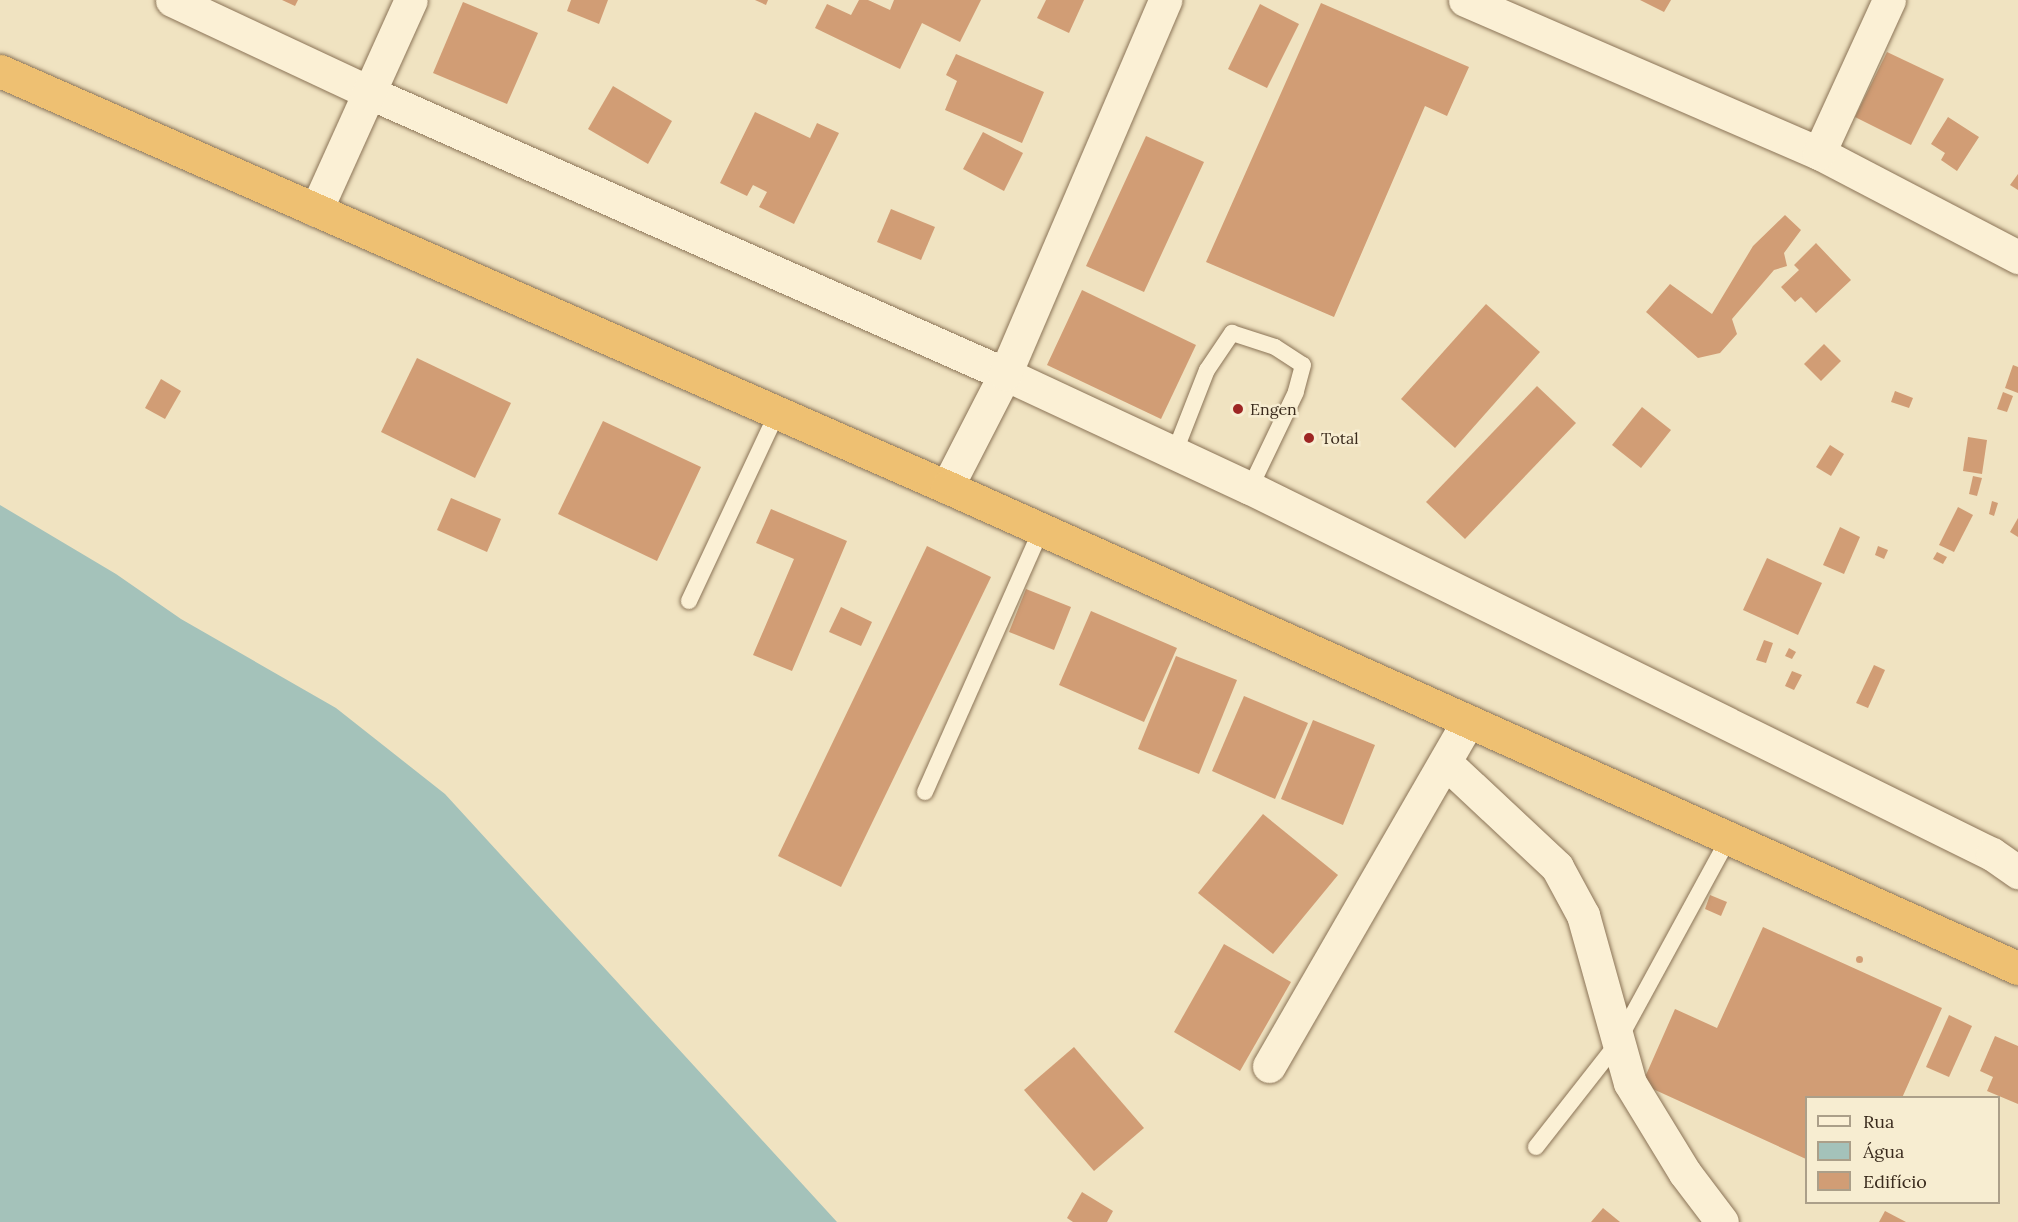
<!DOCTYPE html>
<html>
<head>
<meta charset="utf-8">
<style>
  body { margin:0 }
  #map { position:relative; width:2018px; height:1222px; overflow:hidden; background:#f0e3c1; font-family:Lora,serif }
  div>[style] { position:absolute }
  [style*='--x'] { left:calc(var(--x)*1px); top:calc(var(--y)*1px); width:calc(var(--w)*1px); rotate:calc(var(--a)*1deg) }
  .water>* { inset:0; background:#a4c2ba }
  .building>* { inset:0; background:#d19d75 }
  .round { border-radius:50% }
  .roads { filter:drop-shadow(0 0 2px #8b7457) drop-shadow(0 0 2px #8b7457) }
  .service>* { height:16px; margin:-8px; padding:0 8px; transform-origin:8px; border-radius:8px; background:#fbf0d5 }
  .minor>* { height:33px; margin:-16.5px; padding:0 16.5px; transform-origin:16.5px; border-radius:16.5px; background:#fbf0d5 }
  .trunk>* { height:33px; margin:-16.5px; padding:0 16.5px; transform-origin:16.5px; border-radius:16.5px; background:#eec072 }
  .dots>* { width:16px; height:16px; translate:-50% -50%; box-sizing:border-box; border:3px solid #f7edd1; border-radius:50% }
  span { translate:-50% -50%; white-space:nowrap; text-align:center; line-height:1.15; -webkit-text-stroke:5px #f7edd1; paint-order:stroke }
  .poi-label { font-size:16px; color:#3a2b1d }
  .left { translate:0 -50%; text-align:left }
  .legend { position:absolute; left:1805px; top:1096px; width:195px; height:108px; box-sizing:border-box; background:#f7edd1; border:2px solid #ab9f89; margin:0; padding:8px 10px; list-style:none; font-size:18px; color:#3a2b1d }
  .legend li { display:flex; align-items:center; gap:12px; height:30px }
  .legend b { width:30px; border:2px solid #ab9f89 }
</style>
</head>
<body>
<div id="map">
  <div class="water">
    <div style="clip-path:polygon(0 505px,116px 574px,181px 619px,336px 708px,445px 794px,837px 1222px,0 1222px)"></div>
  </div>
  <div class="building">
    <div style="clip-path:polygon(282px 0,298px 0,295px 6px)"></div>
    <div style="clip-path:polygon(571px 0,608px 0,599px 24px,567px 11px)"></div>
    <div style="clip-path:polygon(755px 0,768px 0,766px 5px)"></div>
    <div style="clip-path:polygon(859px 0,868px 0,890px 10px,894px 0,981px 0,960px 42px,922px 23px,900px 69px,815px 28px,827px 4px,851px 15px)"></div>
    <div style="clip-path:polygon(1046px 0,1084px 0,1069px 33px,1037px 18px)"></div>
    <div style="clip-path:polygon(1640px 0,1671px 0,1664px 12px)"></div>
    <div style="clip-path:polygon(463px 2px,538px 33px,507px 104px,433px 73px)"></div>
    <div style="clip-path:polygon(1321px 3px,1469px 67px,1447px 116px,1425px 106px,1334px 317px,1206px 262px)"></div>
    <div style="clip-path:polygon(1260px 4px,1299px 24px,1267px 88px,1228px 69px)"></div>
    <div style="clip-path:polygon(1887px 52px,1944px 79px,1911px 145px,1855px 117px)"></div>
    <div style="clip-path:polygon(956px 54px,1044px 92px,1022px 143px,945px 110px,957px 81px,946px 75px)"></div>
    <div style="clip-path:polygon(613px 86px,672px 121px,648px 164px,588px 129px)"></div>
    <div style="clip-path:polygon(755px 112px,810px 138px,817px 123px,839px 133px,794px 224px,759px 207px,767px 192px,753px 185px,747px 196px,720px 183px)"></div>
    <div style="clip-path:polygon(1948px 117px,1979px 137px,1957px 171px,1941px 160px,1945px 153px,1931px 144px)"></div>
    <div style="clip-path:polygon(983px 132px,1023px 153px,1004px 191px,963px 169px)"></div>
    <div style="clip-path:polygon(1146px 136px,1204px 162px,1144px 292px,1086px 266px)"></div>
    <div style="clip-path:polygon(2018px 174px,2018px 190px,2010px 185px)"></div>
    <div style="clip-path:polygon(891px 209px,935px 227px,921px 260px,877px 242px)"></div>
    <div style="clip-path:polygon(1785px 215px,1801px 230px,1784px 253px,1787px 266px,1774px 270px,1732px 319px,1737px 334px,1720px 353px,1698px 358px,1646px 312px,1670px 284px,1712px 314px,1753px 246px)"></div>
    <div style="clip-path:polygon(1816px 243px,1851px 280px,1816px 313px,1801px 297px,1795px 302px,1781px 287px,1799px 270px,1794px 265px)"></div>
    <div style="clip-path:polygon(1082px 290px,1196px 345px,1161px 419px,1047px 365px)"></div>
    <div style="clip-path:polygon(1486px 304px,1540px 352px,1455px 448px,1401px 399px)"></div>
    <div style="clip-path:polygon(1824px 344px,1841px 361px,1821px 381px,1804px 364px)"></div>
    <div style="clip-path:polygon(417px 358px,511px 403px,475px 478px,381px 432px)"></div>
    <div style="clip-path:polygon(2013px 365px,2018px 367px,2018px 393px,2005px 388px)"></div>
    <div style="clip-path:polygon(161px 379px,181px 391px,165px 419px,145px 408px)"></div>
    <div style="clip-path:polygon(1537px 386px,1576px 423px,1465px 539px,1426px 502px)"></div>
    <div style="clip-path:polygon(1895px 391px,1913px 398px,1909px 408px,1891px 402px)"></div>
    <div style="clip-path:polygon(2003px 392px,2013px 396px,2007px 412px,1997px 409px)"></div>
    <div style="clip-path:polygon(1642px 407px,1671px 430px,1641px 468px,1612px 445px)"></div>
    <div style="clip-path:polygon(603px 421px,701px 467px,657px 561px,558px 514px)"></div>
    <div style="clip-path:polygon(1968px 437px,1987px 440px,1982px 474px,1963px 471px)"></div>
    <div style="clip-path:polygon(1830px 445px,1844px 454px,1831px 476px,1816px 467px)"></div>
    <div style="clip-path:polygon(1973px 476px,1982px 478px,1977px 496px,1969px 494px)"></div>
    <div style="clip-path:polygon(451px 498px,501px 519px,487px 552px,437px 530px)"></div>
    <div style="clip-path:polygon(1992px 501px,1998px 503px,1994px 516px,1989px 514px)"></div>
    <div style="clip-path:polygon(1958px 507px,1973px 515px,1954px 552px,1939px 545px)"></div>
    <div style="clip-path:polygon(771px 509px,847px 541px,792px 671px,753px 655px,794px 559px,756px 543px)"></div>
    <div style="clip-path:polygon(2018px 518px,2018px 537px,2010px 532px)"></div>
    <div style="clip-path:polygon(1840px 527px,1860px 537px,1844px 574px,1823px 565px)"></div>
    <div style="clip-path:polygon(927px 546px,991px 577px,841px 887px,778px 856px)"></div>
    <div style="clip-path:polygon(1878px 546px,1888px 550px,1884px 559px,1875px 555px)"></div>
    <div style="clip-path:polygon(1937px 552px,1947px 557px,1943px 564px,1933px 559px)"></div>
    <div style="clip-path:polygon(1767px 558px,1822px 583px,1798px 635px,1743px 610px)"></div>
    <div style="clip-path:polygon(1026px 589px,1071px 607px,1054px 650px,1009px 632px)"></div>
    <div style="clip-path:polygon(841px 607px,872px 622px,861px 646px,829px 632px)"></div>
    <div style="clip-path:polygon(1091px 611px,1177px 648px,1144px 722px,1059px 685px)"></div>
    <div style="clip-path:polygon(1764px 640px,1773px 643px,1766px 663px,1756px 660px)"></div>
    <div style="clip-path:polygon(1789px 648px,1796px 652px,1792px 659px,1785px 656px)"></div>
    <div style="clip-path:polygon(1176px 656px,1237px 680px,1199px 774px,1138px 749px)"></div>
    <div style="clip-path:polygon(1874px 665px,1885px 670px,1868px 708px,1856px 703px)"></div>
    <div style="clip-path:polygon(1792px 671px,1802px 675px,1794px 690px,1785px 686px)"></div>
    <div style="clip-path:polygon(1244px 696px,1308px 723px,1275px 799px,1212px 771px)"></div>
    <div style="clip-path:polygon(1313px 720px,1375px 745px,1343px 825px,1281px 799px)"></div>
    <div style="clip-path:polygon(1263px 814px,1338px 875px,1273px 954px,1198px 893px)"></div>
    <div style="clip-path:polygon(1710px 895px,1727px 902px,1721px 916px,1705px 909px)"></div>
    <div style="clip-path:polygon(1763px 927px,1942px 1008px,1902px 1098px,1806px 1098px,1806px 1159px,1642px 1084px,1675px 1009px,1717px 1028px)"></div>
    <div style="clip-path:polygon(1224px 944px,1291px 982px,1240px 1071px,1174px 1032px)"></div>
    <div class="round" style="left:1855.5px;top:955.5px;width:7px;height:7px"></div>
    <div style="clip-path:polygon(1949px 1015px,1972px 1026px,1949px 1077px,1926px 1067px)"></div>
    <div style="clip-path:polygon(1995px 1036px,2018px 1046px,2018px 1104px,1987px 1091px,1993px 1077px,1980px 1071px)"></div>
    <div style="clip-path:polygon(1074px 1047px,1144px 1128px,1094px 1171px,1024px 1090px)"></div>
    <div style="clip-path:polygon(1082px 1192px,1113px 1211px,1107px 1222px,1073px 1222px,1067px 1218px)"></div>
    <div style="clip-path:polygon(1603px 1208px,1620px 1222px,1591px 1222px)"></div>
    <div style="clip-path:polygon(1885px 1211px,1906px 1222px,1879px 1222px)"></div>
  </div>
  <div class="roads">
    <div class="service">
      <div style="--x:1174;--y:454;--w:90;--a:-68.6"></div>
      <div style="--x:1207;--y:370;--w:45;--a:-56"></div>
      <div style="--x:1232;--y:333;--w:45;--a:18"></div>
      <div style="--x:1275;--y:347;--w:33;--a:33"></div>
      <div style="--x:1303;--y:365;--w:28;--a:105"></div>
      <div style="--x:1296;--y:392;--w:106;--a:115.6"></div>
      <div style="--x:689;--y:601;--w:208;--a:-64.9"></div>
      <div style="--x:925;--y:792;--w:287;--a:-66.1"></div>
      <div style="--x:1536;--y:1147;--w:130;--a:-51.9"></div>
      <div style="--x:1616;--y:1045;--w:234;--a:-61.4"></div>
    </div>
    <div class="minor">
      <div style="--x:172;--y:0;--w:217;--a:25.1"></div>
      <div style="--x:368;--y:92;--w:697;--a:23.88"></div>
      <div style="--x:1005;--y:374;--w:270;--a:25"></div>
      <div style="--x:1250;--y:488;--w:827;--a:26.26"></div>
      <div style="--x:1992;--y:854;--w:32;--a:35"></div>
      <div style="--x:1465;--y:0;--w:386;--a:23.4"></div>
      <div style="--x:1819;--y:153;--w:225;--a:27.6"></div>
      <div style="--x:1819;--y:153;--w:168;--a:-65.4"></div>
      <div style="--x:316;--y:210;--w:230;--a:-65.7"></div>
      <div style="--x:947;--y:487;--w:127;--a:-62.8"></div>
      <div style="--x:1005;--y:374;--w:407;--a:-66.8"></div>
      <div style="--x:1446;--y:763;--w:152;--a:43.1"></div>
      <div style="--x:1557;--y:867;--w:55;--a:61.6"></div>
      <div style="--x:1583;--y:915;--w:174;--a:74.4"></div>
      <div style="--x:1630;--y:1083;--w:105;--a:58.6"></div>
      <div style="--x:1685;--y:1173;--w:61;--a:52.9"></div>
      <div style="--x:1269;--y:1066;--w:396;--a:-60"></div>
    </div>
    <div class="trunk">
      <div style="--x:0;--y:71;--w:1034;--a:23.72"></div>
      <div style="--x:947;--y:487;--w:1174;--a:24.19"></div>
    </div>
  </div>
  <div class="dots">
    <div style="left:1238px;top:409px;background:#9d2624"></div>
    <div style="left:1309px;top:438px;background:#9d2624"></div>
  </div>
  <div class="poi-label">
    <span class="left" style="left:1250px;top:409px">Engen</span>
    <span class="left" style="left:1321px;top:438px">Total</span>
  </div>
  <ul class="legend">
  <li><b style="height:8px;background:#fbf0d5"></b>Rua</li>
  <li><b style="height:16px;background:#a4c2ba"></b>Água</li>
  <li><b style="height:16px;background:#d19d75"></b>Edifício</li>
  </ul>
</div>
</body>
</html>
